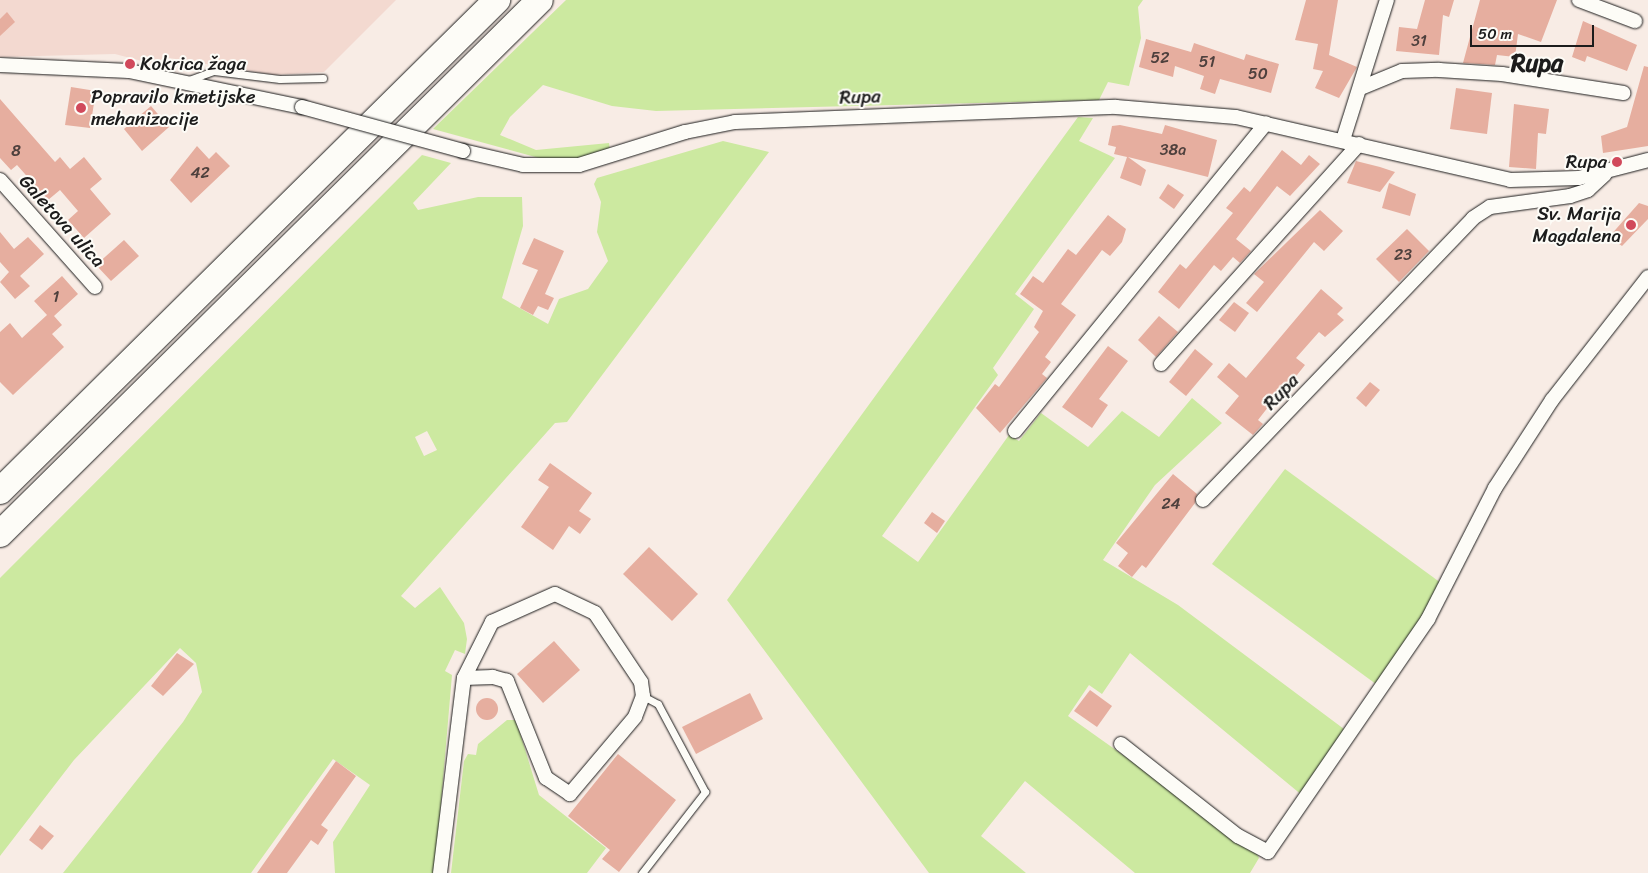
<!DOCTYPE html>
<html>
<head>
<meta charset="utf-8">
<style>
  body { margin:0 }
  #map { position:relative; width:1648px; height:873px; overflow:hidden; background:#f8ece5; font-family:Sriracha,sans-serif }
  div>[style] { position:absolute }
  [style*='--x'] { left:calc(var(--x)*1px); top:calc(var(--y)*1px); width:calc(var(--w)*1px); rotate:calc(var(--a)*1deg) }
  .built>* { inset:0; background:#f3d9d0 }
  .green>* { inset:0; background:#cce9a0 }
  .building>* { inset:0; background:#e6ae9f }
  .round { border-radius:50% }
  .roads { filter:drop-shadow(0 0 1px #1c1c1c) drop-shadow(0 0 1px #1c1c1c) }
  .service>* { height:7px; margin:-3.5px; padding:0 3.5px; transform-origin:3.5px; border-radius:3.5px; background:#fdfcf7 }
  .minor>* { height:14px; margin:-7px; padding:0 7px; transform-origin:7px; border-radius:7px; background:#fdfcf7 }
  .motorway>* { height:26px; margin:-13px; padding:0 13px; transform-origin:13px; border-radius:13px; background:#fdfcf7 }
  .bridges { filter:drop-shadow(0 0 1px #1c1c1c) drop-shadow(0 0 1px #1c1c1c) }
  .minor-bridge>* { height:14px; margin:-7px; padding:0 7px; transform-origin:7px; border-radius:7px; background:#fdfcf7 }
  .dots>* { width:14px; height:14px; translate:-50% -50%; box-sizing:border-box; border:2px solid #fdfcf7; border-radius:50% }
  span { translate:-50% -50%; white-space:nowrap; text-align:center; line-height:1.15; -webkit-text-stroke:4px #fdfcf7; paint-order:stroke }
  .number-label { font-size:16px; color:#4e403d }
  .number-label span { -webkit-text-stroke-width:0 }
  .poi-label { font-size:19px; color:#1c1c1c }
  .left { translate:0 -50%; text-align:left }
  .right { translate:-100% -50%; text-align:right }
  .street-label { font-size:19px; color:#1c1c1c }
  .district-label { font-size:24px; color:#1c1c1c; font-weight:700 }
  .scale { position:absolute; left:1470px; top:25px; width:124px; height:22px; box-sizing:border-box; border:2px solid #1c1c1c; border-top:0; padding-left:6px; font-size:15px; line-height:18px; white-space:nowrap; color:#1c1c1c; -webkit-text-stroke:4px #fdfcf7; paint-order:stroke }
</style>
</head>
<body>
<div id="map">
  <div class="built">
    <div style="clip-path:polygon(0 0,396px 0,324px 72px,274px 75px,163px 57px,157px 65px,115px 54px,0 57px)"></div>
  </div>
  <div class="green">
    <div style="clip-path:polygon(566px 0,1143px 0,1138px 7px,1141px 38px,1129px 86px,1108px 82px,1099px 100px,656px 111px,612px 106px,543px 85px,510px 117px,500px 135px,536px 150px,609px 143px,610px 150px,578px 158px,539px 158px,433px 129px)"></div>
    <div style="clip-path:polygon(1078px 117px,1093px 118px,1079px 141px,1115px 158px,1015px 294px,1034px 309px,993px 368px,998px 375px,882px 536px,918px 562px,1009px 435px,1019px 441px,1041px 413px,1088px 447px,1122px 411px,1159px 437px,1192px 398px,1222px 423px,1155px 485px,1103px 560px,1178px 605px,1348px 732px,1303px 796px,1130px 653px,1102px 694px,1089px 685px,1068px 716px,1254px 848px,1259px 858px,1250px 873px,1135px 873px,1025px 781px,981px 836px,1026px 873px,929px 873px,727px 600px)"></div>
    <div style="clip-path:polygon(evenodd,723px 141px,769px 152px,567px 422px,555px 423px,401px 596px,415px 608px,440px 587px,464px 623px,467px 639px,465px 654px,455px 650px,445px 671px,452px 675px,435px 873px,335px 873px,333px 842px,370px 785px,333px 759px,251px 873px,63px 873px,183px 722px,202px 692px,196px 663px,180px 648px,74px 760px,0 856px,0 578px,422px 155px,451px 163px,413px 203px,418px 210px,478px 197px,522px 197px,523px 226px,502px 298px,548px 324px,559px 299px,588px 289px,608px 261px,597px 232px,601px 202px,594px 184px,597px 178px,723px 141px,427px 431px,437px 450px,424px 456px,415px 437px,427px 431px)"></div>
    <div style="clip-path:polygon(1285px 469px,1441px 583px,1380px 687px,1212px 564px)"></div>
    <div style="clip-path:polygon(507px 720px,516px 720px,539px 795px,606px 848px,587px 873px,451px 873px,464px 761px,468px 754px,476px 755px,478px 744px)"></div>
  </div>
  <div class="building">
    <div style="clip-path:polygon(1306px 0,1338px 0,1329px 55px,1357px 67px,1339px 98px,1315px 88px,1323px 71px,1313px 69px,1318px 44px,1295px 40px)"></div>
    <div style="clip-path:polygon(1425px 0,1454px 0,1449px 17px,1443px 15px,1439px 55px,1396px 51px,1399px 27px,1417px 29px)"></div>
    <div style="clip-path:polygon(1480px 0,1557px 0,1541px 42px,1518px 34px,1515px 57px,1497px 55px,1495px 65px,1463px 63px)"></div>
    <div style="clip-path:polygon(7px 12px,15px 22px,0 36px,0 19px)"></div>
    <div style="clip-path:polygon(1583px 21px,1637px 45px,1627px 71px,1587px 56px,1585px 62px,1572px 57px)"></div>
    <div style="clip-path:polygon(1146px 39px,1191px 52px,1194px 43px,1244px 60px,1246px 54px,1279px 64px,1271px 93px,1220px 79px,1215px 94px,1200px 89px,1204px 76px,1175px 66px,1173px 77px,1139px 67px)"></div>
    <div style="clip-path:polygon(1644px 66px,1648px 67px,1648px 146px,1603px 153px,1601px 136px,1627px 127px)"></div>
    <div style="clip-path:polygon(71px 87px,96px 91px,90px 128px,65px 125px)"></div>
    <div style="clip-path:polygon(1456px 88px,1492px 93px,1487px 134px,1450px 129px)"></div>
    <div style="clip-path:polygon(0 99px,55px 162px,60px 157px,70px 169px,84px 157px,102px 179px,90px 189px,111px 214px,84px 238px,68px 220px,78px 211px,60px 190px,48px 200px,17px 165px,11px 170px,0 158px)"></div>
    <div style="clip-path:polygon(1514px 104px,1549px 109px,1546px 134px,1538px 133px,1536px 169px,1509px 167px)"></div>
    <div style="clip-path:polygon(151px 106px,169px 127px,142px 151px,124px 129px)"></div>
    <div style="clip-path:polygon(1120px 125px,1162px 134px,1165px 125px,1217px 140px,1208px 177px,1128px 157px,1146px 170px,1141px 186px,1120px 178px,1127px 157px,1114px 154px,1116px 147px,1108px 145px,1112px 126px)"></div>
    <div style="clip-path:polygon(197px 146px,209px 159px,216px 152px,230px 166px,191px 203px,170px 180px)"></div>
    <div style="clip-path:polygon(1282px 150px,1301px 165px,1309px 155px,1320px 164px,1290px 196px,1277px 186px,1236px 239px,1251px 251px,1240px 263px,1233px 257px,1221px 271px,1214px 265px,1179px 309px,1158px 292px,1180px 264px,1186px 269px,1233px 213px,1226px 208px,1244px 187px,1250px 192px)"></div>
    <div style="clip-path:polygon(1356px 161px,1380px 167px,1395px 172px,1380px 192px,1347px 183px)"></div>
    <div style="clip-path:polygon(1389px 183px,1416px 194px,1410px 216px,1382px 208px)"></div>
    <div style="clip-path:polygon(1168px 184px,1184px 195px,1174px 209px,1159px 198px)"></div>
    <div style="clip-path:polygon(1639px 203px,1648px 206px,1648px 219px,1622px 246px,1609px 237px)"></div>
    <div style="clip-path:polygon(1320px 210px,1343px 231px,1324px 251px,1314px 242px,1257px 312px,1246px 303px,1264px 282px,1254px 274px)"></div>
    <div style="clip-path:polygon(1108px 215px,1126px 229px,1122px 242px,1110px 256px,1102px 250px,1061px 304px,1076px 315px,1045px 357px,1051px 362px,1042px 374px,1047px 378px,1000px 433px,976px 408px,995px 384px,999px 387px,1039px 332px,1034px 327px,1043px 311px,1020px 294px,1033px 276px,1043px 283px,1068px 249px,1076px 255px)"></div>
    <div style="clip-path:polygon(1407px 229px,1429px 251px,1399px 282px,1376px 259px)"></div>
    <div style="clip-path:polygon(0 232px,14px 249px,28px 237px,44px 254px,20px 276px,30px 286px,15px 299px,0 282px,9px 272px,0 262px)"></div>
    <div style="clip-path:polygon(534px 238px,564px 251px,545px 294px,554px 298px,548px 310px,538px 306px,533px 315px,520px 308px,538px 270px,522px 264px)"></div>
    <div style="clip-path:polygon(124px 240px,139px 256px,111px 281px,96px 265px)"></div>
    <div style="clip-path:polygon(62px 276px,78px 294px,54px 316px,62px 325px,52px 334px,64px 347px,13px 395px,0 382px,0 332px,10px 323px,22px 338px,47px 315px,34px 301px)"></div>
    <div style="clip-path:polygon(1321px 289px,1343px 308px,1337px 314px,1344px 320px,1325px 337px,1319px 332px,1296px 358px,1305px 365px,1293px 380px,1296px 383px,1284px 397px,1279px 393px,1258px 420px,1263px 424px,1253px 435px,1225px 413px,1239px 396px,1217px 377px,1229px 363px,1246px 378px)"></div>
    <div style="clip-path:polygon(1234px 302px,1249px 313px,1235px 332px,1219px 320px)"></div>
    <div style="clip-path:polygon(1159px 316px,1178px 332px,1156px 357px,1138px 340px)"></div>
    <div style="clip-path:polygon(1108px 346px,1128px 361px,1099px 399px,1108px 405px,1092px 428px,1062px 407px)"></div>
    <div style="clip-path:polygon(1195px 349px,1213px 364px,1186px 396px,1169px 382px)"></div>
    <div style="clip-path:polygon(1370px 382px,1380px 390px,1366px 407px,1356px 398px)"></div>
    <div style="clip-path:polygon(550px 463px,592px 493px,579px 511px,591px 519px,580px 534px,569px 526px,553px 550px,521px 527px,549px 487px,538px 480px)"></div>
    <div style="clip-path:polygon(1173px 474px,1197px 494px,1195px 503px,1146px 568px,1142px 565px,1132px 577px,1118px 566px,1128px 553px,1116px 543px)"></div>
    <div style="clip-path:polygon(932px 512px,945px 521px,937px 533px,924px 523px)"></div>
    <div style="clip-path:polygon(649px 547px,698px 594px,672px 621px,623px 574px)"></div>
    <div style="clip-path:polygon(554px 641px,580px 670px,543px 703px,517px 674px)"></div>
    <div style="clip-path:polygon(177px 653px,194px 664px,163px 696px,151px 686px)"></div>
    <div style="clip-path:polygon(1090px 690px,1112px 706px,1097px 727px,1074px 711px)"></div>
    <div style="clip-path:polygon(750px 693px,763px 719px,696px 754px,682px 727px)"></div>
    <div class="round" style="left:476px;top:698px;width:22px;height:22px"></div>
    <div style="clip-path:polygon(618px 754px,676px 800px,619px 872px,602px 859px,610px 850px,568px 816px)"></div>
    <div style="clip-path:polygon(336px 761px,356px 776px,321px 825px,328px 830px,318px 845px,311px 840px,287px 873px,257px 873px)"></div>
    <div style="clip-path:polygon(40px 825px,54px 836px,42px 850px,29px 840px)"></div>
  </div>
  <div class="roads">
    <div class="service">
      <div style="--x:186;--y:81;--w:30;--a:-20"></div>
      <div style="--x:214;--y:71;--w:66;--a:6.9"></div>
      <div style="--x:280;--y:79;--w:43;--a:-1.3"></div>
      <div style="--x:642;--y:873;--w:103;--a:-52.1"></div>
      <div style="--x:705;--y:792;--w:100;--a:-118.1"></div>
      <div style="--x:658;--y:704;--w:17;--a:-152"></div>
    </div>
    <div class="minor">
      <div style="--x:1579;--y:0;--w:60;--a:20.6"></div>
      <div style="--x:0;--y:65;--w:129;--a:2.7"></div>
      <div style="--x:129;--y:71;--w:177;--a:11.8"></div>
      <div style="--x:1363;--y:87;--w:42;--a:-22.3"></div>
      <div style="--x:1402;--y:71;--w:37;--a:-2"></div>
      <div style="--x:1439;--y:70;--w:63;--a:3.6"></div>
      <div style="--x:1502;--y:74;--w:123;--a:8.9"></div>
      <div style="--x:1343;--y:140;--w:147;--a:-72.6"></div>
      <div style="--x:463;--y:151;--w:62;--a:13.1"></div>
      <div style="--x:523;--y:165;--w:56;--a:0"></div>
      <div style="--x:579;--y:165;--w:111;--a:-17.3"></div>
      <div style="--x:685;--y:132;--w:51;--a:-11.3"></div>
      <div style="--x:735;--y:122;--w:381;--a:-2.3"></div>
      <div style="--x:1116;--y:107;--w:120;--a:4.8"></div>
      <div style="--x:1236;--y:117;--w:281;--a:12.9"></div>
      <div style="--x:1510;--y:180;--w:69;--a:-1.7"></div>
      <div style="--x:1579;--y:178;--w:71;--a:-14.6"></div>
      <div style="--x:0;--y:180;--w:143;--a:48.4"></div>
      <div style="--x:1161;--y:364;--w:296;--a:-48"></div>
      <div style="--x:1015;--y:431;--w:397;--a:-50.8"></div>
      <div style="--x:1203;--y:500;--w:390;--a:-46.2"></div>
      <div style="--x:1473;--y:218;--w:20;--a:-33"></div>
      <div style="--x:1490;--y:207;--w:81;--a:-7.8"></div>
      <div style="--x:1570;--y:196;--w:19;--a:-18"></div>
      <div style="--x:1588;--y:190;--w:23;--a:-43"></div>
      <div style="--x:1121;--y:744;--w:149;--a:38.2"></div>
      <div style="--x:1238;--y:836;--w:34;--a:28"></div>
      <div style="--x:1268;--y:852;--w:283;--a:-55.5"></div>
      <div style="--x:1428;--y:619;--w:147;--a:-62.9"></div>
      <div style="--x:1495;--y:488;--w:105;--a:-57.1"></div>
      <div style="--x:1552;--y:400;--w:156;--a:-52"></div>
      <div style="--x:440;--y:873;--w:196;--a:-83"></div>
      <div style="--x:464;--y:678;--w:63;--a:-63.4"></div>
      <div style="--x:492;--y:622;--w:69;--a:-24"></div>
      <div style="--x:555;--y:594;--w:44;--a:25.4"></div>
      <div style="--x:595;--y:613;--w:83;--a:56.3"></div>
      <div style="--x:641;--y:682;--w:14;--a:82"></div>
      <div style="--x:643;--y:696;--w:22;--a:111"></div>
      <div style="--x:635;--y:717;--w:101;--a:130.2"></div>
      <div style="--x:570;--y:794;--w:29;--a:-146"></div>
      <div style="--x:546;--y:778;--w:105;--a:-111.9"></div>
      <div style="--x:507;--y:681;--w:15;--a:-164"></div>
      <div style="--x:493;--y:677;--w:29;--a:178"></div>
    </div>
    <div class="motorway">
      <div style="--x:0;--y:491;--w:699;--a:-44.65"></div>
      <div style="--x:0;--y:534;--w:759;--a:-44.68"></div>
    </div>
  </div>
  <div class="bridges">
    <div class="minor-bridge">
      <div style="--x:302;--y:107;--w:167;--a:15.3"></div>
    </div>
  </div>
  <div class="dots">
    <div style="left:130px;top:64px;background:#d1495b"></div>
    <div style="left:81px;top:108px;background:#d1495b"></div>
    <div style="left:1617px;top:162px;background:#d1495b"></div>
    <div style="left:1631px;top:225px;background:#d1495b"></div>
  </div>
  <div class="number-label">
    <span style="left:1419px;top:41px">31</span>
    <span style="left:1160px;top:58px">52</span>
    <span style="left:1207px;top:62px">51</span>
    <span style="left:1258px;top:74px">50</span>
    <span style="left:1173px;top:150px">38a</span>
    <span style="left:16px;top:151px">8</span>
    <span style="left:200px;top:173px">42</span>
    <span style="left:1403px;top:255px">23</span>
    <span style="left:56px;top:297px">1</span>
    <span style="left:1171px;top:504px">24</span>
  </div>
  <div class="poi-label">
    <span class="left" style="left:140px;top:64px">Kokrica žaga</span>
    <span class="left" style="left:91px;top:108px">Popravilo kmetijske<br>mehanizacije</span>
    <span class="right" style="left:1607px;top:162px">Rupa</span>
    <span class="right" style="left:1621px;top:225px">Sv. Marija<br>Magdalena</span>
  </div>
  <div class="street-label">
    <span style="left:860px;top:97px;rotate:-2deg">Rupa</span>
    <span style="left:62px;top:221px;rotate:48deg">Galetova ulica</span>
    <span style="left:1281px;top:392px;rotate:-46deg">Rupa</span>
  </div>
  <div class="district-label">
    <span style="left:1537px;top:64px">Rupa</span>
  </div>
  <div class="scale">50 m</div>
</div>
</body>
</html>
